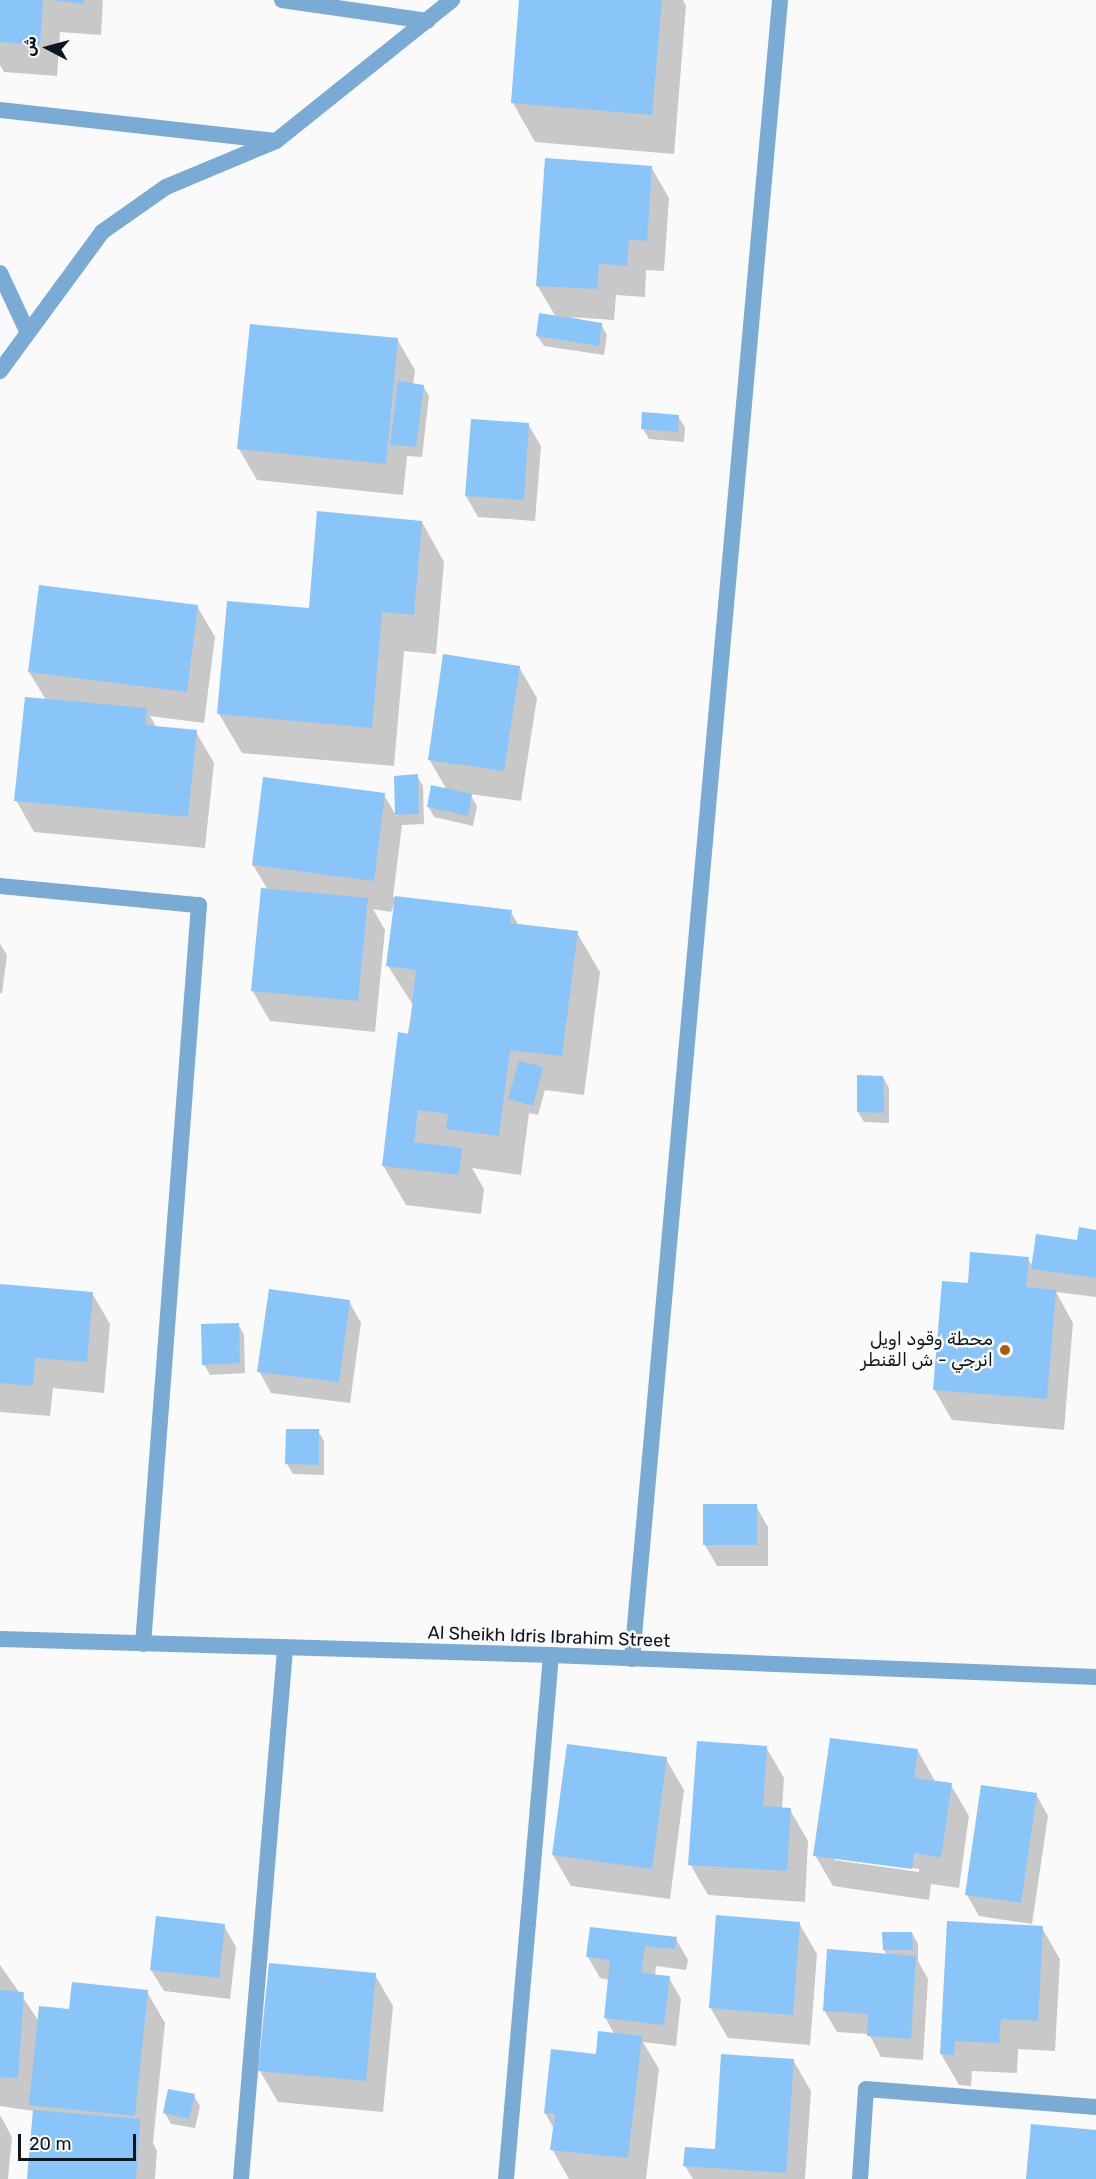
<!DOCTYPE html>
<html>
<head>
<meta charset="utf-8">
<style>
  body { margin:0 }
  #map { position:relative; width:1096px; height:2179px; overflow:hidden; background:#fafafa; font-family:Rubik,"Noto Sans Arabic",sans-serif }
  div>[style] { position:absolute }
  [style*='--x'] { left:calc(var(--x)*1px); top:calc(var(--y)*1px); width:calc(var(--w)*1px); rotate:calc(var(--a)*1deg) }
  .shadow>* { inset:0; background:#0003 }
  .building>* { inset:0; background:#89c5f8 }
  .minor>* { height:16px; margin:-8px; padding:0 8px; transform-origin:8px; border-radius:8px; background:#7aabd5 }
  .tertiary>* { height:16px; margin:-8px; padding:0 8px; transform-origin:8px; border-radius:8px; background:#7aabd5 }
  .dots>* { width:16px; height:16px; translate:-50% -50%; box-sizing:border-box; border:3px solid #fafafa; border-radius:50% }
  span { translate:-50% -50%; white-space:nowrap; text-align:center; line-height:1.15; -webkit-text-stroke:5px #fafafa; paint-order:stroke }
  .poi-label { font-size:18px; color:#0e171e }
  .right { translate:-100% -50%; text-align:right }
  .street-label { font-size:18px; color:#0e171e }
  .north { position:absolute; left:18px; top:18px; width:60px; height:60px; -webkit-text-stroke:4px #fafafa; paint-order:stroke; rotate:276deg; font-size:16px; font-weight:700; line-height:24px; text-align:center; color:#0e171e }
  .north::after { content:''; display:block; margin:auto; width:21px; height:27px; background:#0e171e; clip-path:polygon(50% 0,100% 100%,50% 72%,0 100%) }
  .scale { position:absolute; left:18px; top:2134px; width:118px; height:27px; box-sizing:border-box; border:3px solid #0e171e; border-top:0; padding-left:8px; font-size:18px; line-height:21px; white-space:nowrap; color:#0e171e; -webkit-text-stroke:4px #fafafa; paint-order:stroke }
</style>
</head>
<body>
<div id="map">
  <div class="shadow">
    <div style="clip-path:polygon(0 0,103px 0,101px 35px,60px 32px,57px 76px,4px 72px,0 65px)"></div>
    <div style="clip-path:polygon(521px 0,683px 0,686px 6px,674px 154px,535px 142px,513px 103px)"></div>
    <div style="clip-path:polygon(651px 167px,669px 198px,664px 271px,646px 270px,645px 297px,616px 295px,614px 320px,570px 317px,601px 324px,607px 335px,604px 355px,544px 346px,537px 336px,556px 317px,537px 285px)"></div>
    <div style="clip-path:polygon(397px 339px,415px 370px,413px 385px,423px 386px,429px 396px,422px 457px,407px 456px,403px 495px,257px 480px,239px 449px)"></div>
    <div style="clip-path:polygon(678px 417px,685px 427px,684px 442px,649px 439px,643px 429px)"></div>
    <div style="clip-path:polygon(528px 424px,541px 446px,535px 521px,478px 517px,466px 496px)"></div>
    <div style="clip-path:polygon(422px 522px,444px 562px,436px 654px,404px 651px,394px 766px,242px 753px,219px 714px,310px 610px)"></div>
    <div style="clip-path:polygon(197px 606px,215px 637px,204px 723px,150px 716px,157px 728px,196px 732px,214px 763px,205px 848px,34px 832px,16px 800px,46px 700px,29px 672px)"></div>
    <div style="clip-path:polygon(519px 667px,537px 698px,521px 801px,470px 794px,477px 806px,473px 826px,434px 817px,428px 806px,447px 790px,429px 759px)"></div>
    <div style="clip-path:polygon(417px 776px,423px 786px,424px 824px,402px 825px,393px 897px,511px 912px,519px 926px,577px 933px,600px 972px,584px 1095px,545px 1090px,538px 1115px,529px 1113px,521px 1175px,472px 1168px,484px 1189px,481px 1214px,406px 1205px,383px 1165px,413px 1005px,388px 966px,396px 898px,391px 912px,373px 909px,385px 930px,375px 1032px,270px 1021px,252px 990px,268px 890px,253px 865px,384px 795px,397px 817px,395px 777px)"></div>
    <div style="clip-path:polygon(0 944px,7px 955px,2px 993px,0 993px)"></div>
    <div style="clip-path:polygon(883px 1077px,889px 1088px,889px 1123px,864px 1122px,858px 1112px)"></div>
    <div style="clip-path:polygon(1096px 1231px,1096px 1297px,1056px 1292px,1073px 1323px,1064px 1430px,952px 1420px,934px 1389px,969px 1284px,1028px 1259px,1033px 1267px)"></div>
    <div style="clip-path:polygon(0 1286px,92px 1293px,110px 1324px,104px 1393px,53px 1388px,50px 1416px,0 1412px)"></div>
    <div style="clip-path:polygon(349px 1301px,361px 1323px,350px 1403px,271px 1393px,259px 1371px)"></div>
    <div style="clip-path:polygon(238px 1324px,244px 1335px,245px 1373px,210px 1375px,204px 1364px)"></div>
    <div style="clip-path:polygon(318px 1431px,324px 1441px,324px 1475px,293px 1474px,287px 1464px)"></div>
    <div style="clip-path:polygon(756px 1506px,768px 1527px,768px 1566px,717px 1566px,705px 1545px)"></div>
    <div style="clip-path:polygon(766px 1747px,784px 1778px,782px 1809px,790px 1810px,808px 1841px,805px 1902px,708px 1895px,690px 1864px)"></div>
    <div style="clip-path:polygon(evenodd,918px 1751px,936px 1783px,951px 1785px,969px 1816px,959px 1888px,931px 1884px,929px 1900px,833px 1886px,815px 1855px,918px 1751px,834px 1857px,919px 1869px,919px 1872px,834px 1860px,834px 1857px)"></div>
    <div style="clip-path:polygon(666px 1759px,684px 1790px,670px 1899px,571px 1886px,553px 1855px)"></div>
    <div style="clip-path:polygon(1036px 1794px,1048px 1816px,1032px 1924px,979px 1916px,967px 1895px)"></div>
    <div style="clip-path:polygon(799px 1923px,817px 1954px,810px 2045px,728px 2038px,710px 2007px)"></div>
    <div style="clip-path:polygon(224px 1926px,236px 1947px,230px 1999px,164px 1991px,151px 1970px)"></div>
    <div style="clip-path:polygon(1042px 1928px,1060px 1959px,1055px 2051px,1018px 2049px,1017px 2073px,972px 2071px,971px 2086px,959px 2085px,941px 2054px)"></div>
    <div style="clip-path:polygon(912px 1933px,918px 1944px,918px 1961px,928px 1979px,923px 2060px,881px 2057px,869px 2034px,837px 2032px,824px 2010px,888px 1956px,884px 1950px)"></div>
    <div style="clip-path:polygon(676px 1939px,688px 1960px,686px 1970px,656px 1966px,655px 1976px,669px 1978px,681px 1999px,676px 2046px,643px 2042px,659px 2069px,646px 2179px,569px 2179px,552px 2149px,554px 2129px,545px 2113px,615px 2035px,605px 2017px,610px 1980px,600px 1978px,588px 1957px)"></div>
    <div style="clip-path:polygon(0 1965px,39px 2021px,147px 1992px,165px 2023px,153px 2143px,157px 2151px,155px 2179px,29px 2179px,34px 2111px,0 2106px)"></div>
    <div style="clip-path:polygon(375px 1975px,393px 2006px,383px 2112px,278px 2102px,260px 2071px)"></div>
    <div style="clip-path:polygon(793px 2060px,811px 2091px,805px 2179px,693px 2179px,685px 2166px,716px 2151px)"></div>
    <div style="clip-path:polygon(194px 2096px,200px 2106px,195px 2128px,171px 2124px,165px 2113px)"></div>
    <div style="clip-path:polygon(0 2115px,12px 2137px,8px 2179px,0 2179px)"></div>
  </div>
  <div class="building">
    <div style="clip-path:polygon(0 0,43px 0,40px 45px,0 42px)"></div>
    <div style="clip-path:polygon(50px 0,84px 0,84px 4px)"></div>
    <div style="clip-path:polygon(519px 0,662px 0,652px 115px,511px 103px)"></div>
    <div style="clip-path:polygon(545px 158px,652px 166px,647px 241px,629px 239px,627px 266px,599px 264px,597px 289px,536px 286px)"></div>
    <div style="clip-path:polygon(539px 313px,602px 323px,599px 346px,536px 336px)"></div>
    <div style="clip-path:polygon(250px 324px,398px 338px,386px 464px,237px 449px)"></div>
    <div style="clip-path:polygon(398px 381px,424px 385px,416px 447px,390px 445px)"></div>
    <div style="clip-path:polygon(642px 412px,679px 415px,678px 432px,641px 429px)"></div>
    <div style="clip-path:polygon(471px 419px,529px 423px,524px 500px,465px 496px)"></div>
    <div style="clip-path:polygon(317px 511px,422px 521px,414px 615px,382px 612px,372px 728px,217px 714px,227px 601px,309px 608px)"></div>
    <div style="clip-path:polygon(39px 585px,198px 605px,187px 692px,28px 672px)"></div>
    <div style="clip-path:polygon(443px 654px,520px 666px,504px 771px,428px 760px)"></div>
    <div style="clip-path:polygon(25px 697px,147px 708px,145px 725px,197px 730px,188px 817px,14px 801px)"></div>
    <div style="clip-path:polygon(418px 774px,419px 814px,395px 815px,394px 776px)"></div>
    <div style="clip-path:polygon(263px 777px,385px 793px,374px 881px,252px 865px)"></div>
    <div style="clip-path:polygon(431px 785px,472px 794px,468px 816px,427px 807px)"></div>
    <div style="clip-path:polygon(261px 888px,368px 898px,358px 1001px,251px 991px)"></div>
    <div style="clip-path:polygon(395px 896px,512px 910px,510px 923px,578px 931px,562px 1056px,510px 1050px,499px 1136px,446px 1129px,448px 1114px,418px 1110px,414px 1142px,462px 1148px,459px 1175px,382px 1166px,398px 1032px,409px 1034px,416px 970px,386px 966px)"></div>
    <div style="clip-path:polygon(519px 1061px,543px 1067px,533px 1106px,508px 1099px)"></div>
    <div style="clip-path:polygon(857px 1075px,883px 1076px,884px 1113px,857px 1112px)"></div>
    <div style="clip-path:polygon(1079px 1227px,1096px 1230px,1096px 1278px,1031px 1269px,1036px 1234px,1077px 1240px)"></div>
    <div style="clip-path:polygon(970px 1252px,1029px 1257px,1026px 1287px,1056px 1290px,1047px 1399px,933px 1390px,942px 1281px,968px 1283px)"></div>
    <div style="clip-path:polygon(0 1284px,93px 1292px,87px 1362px,35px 1358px,33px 1386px,0 1383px)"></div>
    <div style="clip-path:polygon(269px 1289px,350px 1300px,339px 1382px,257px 1372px)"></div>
    <div style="clip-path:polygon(239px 1323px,240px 1363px,202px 1365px,201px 1324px)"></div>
    <div style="clip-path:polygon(286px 1429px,319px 1429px,319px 1465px,285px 1464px)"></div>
    <div style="clip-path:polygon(703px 1504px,757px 1504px,757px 1545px,703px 1545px)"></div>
    <div style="clip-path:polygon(830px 1738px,918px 1749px,914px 1778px,952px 1783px,941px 1858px,914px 1853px,912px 1869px,813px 1856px)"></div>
    <div style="clip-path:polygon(697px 1741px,767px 1746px,763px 1806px,791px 1808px,787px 1871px,688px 1865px)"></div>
    <div style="clip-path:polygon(567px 1744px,667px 1757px,652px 1869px,552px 1855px)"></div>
    <div style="clip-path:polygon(981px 1785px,1037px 1793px,1021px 1903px,965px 1895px)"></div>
    <div style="clip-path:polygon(716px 1915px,800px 1922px,793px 2015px,709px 2008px)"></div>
    <div style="clip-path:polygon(156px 1916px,225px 1924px,219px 1978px,150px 1970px)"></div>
    <div style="clip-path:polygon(947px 1921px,1043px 1926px,1038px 2021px,1001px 2019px,999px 2043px,955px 2041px,954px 2055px,940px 2054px)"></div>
    <div style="clip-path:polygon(590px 1927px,677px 1937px,675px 1949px,645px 1946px,641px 1973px,670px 1976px,664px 2025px,604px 2018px,610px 1960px,586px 1957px)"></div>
    <div style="clip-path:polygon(882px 1932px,912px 1932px,913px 1950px,883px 1950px)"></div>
    <div style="clip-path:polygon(827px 1949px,916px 1956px,911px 2039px,867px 2036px,868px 2014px,823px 2011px)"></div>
    <div style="clip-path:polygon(269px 1963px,376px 1973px,366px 2081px,258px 2071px)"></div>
    <div style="clip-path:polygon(72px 1982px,148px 1990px,135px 2116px,29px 2105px,39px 2006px,69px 2009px)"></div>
    <div style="clip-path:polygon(0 1990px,24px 1992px,18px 2078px,0 2077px)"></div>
    <div style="clip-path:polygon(598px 2031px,642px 2036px,628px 2158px,550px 2150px,555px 2114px,544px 2113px,551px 2049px,596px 2054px)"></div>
    <div style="clip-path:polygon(721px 2054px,794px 2059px,786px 2173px,683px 2166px,685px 2147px,715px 2149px)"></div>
    <div style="clip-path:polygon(168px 2089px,195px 2094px,189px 2119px,163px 2113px)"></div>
    <div style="clip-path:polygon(33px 2110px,140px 2119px,136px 2179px,27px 2179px)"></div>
    <div style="clip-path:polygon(1031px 2124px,1096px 2130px,1096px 2179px,1026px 2179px)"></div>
  </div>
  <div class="minor">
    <div style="--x:282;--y:0;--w:147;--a:8.2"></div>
    <div style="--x:0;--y:110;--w:277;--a:6.4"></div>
    <div style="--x:0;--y:273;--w:66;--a:65"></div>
    <div style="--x:0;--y:371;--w:172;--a:-53.7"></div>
    <div style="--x:102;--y:232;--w:78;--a:-35.1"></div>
    <div style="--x:166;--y:187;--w:119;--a:-22.7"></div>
    <div style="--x:276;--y:141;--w:226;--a:-38.7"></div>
    <div style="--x:0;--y:886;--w:200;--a:5.5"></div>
    <div style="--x:199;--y:905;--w:741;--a:94.33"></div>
    <div style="--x:632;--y:1659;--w:1666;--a:-84.9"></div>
    <div style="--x:241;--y:2179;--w:531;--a:-85.25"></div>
    <div style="--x:506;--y:2179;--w:526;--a:-85.09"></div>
    <div style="--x:860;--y:2179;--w:90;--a:-86.2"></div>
    <div style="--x:866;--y:2089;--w:231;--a:4.5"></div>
  </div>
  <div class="tertiary">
    <div style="--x:0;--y:1639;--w:551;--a:1.66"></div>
    <div style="--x:551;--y:1655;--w:545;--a:2.31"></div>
  </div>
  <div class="dots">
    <div style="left:1005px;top:1350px;background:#b65907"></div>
  </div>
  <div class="poi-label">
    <span class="right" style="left:993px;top:1350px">محطة وقود اويل<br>انرجي - ش القنطر</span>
  </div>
  <div class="street-label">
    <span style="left:549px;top:1637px;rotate:2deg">Al Sheikh Idris Ibrahim Street</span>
  </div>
  <div class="north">ش</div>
  <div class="scale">20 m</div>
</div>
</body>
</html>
